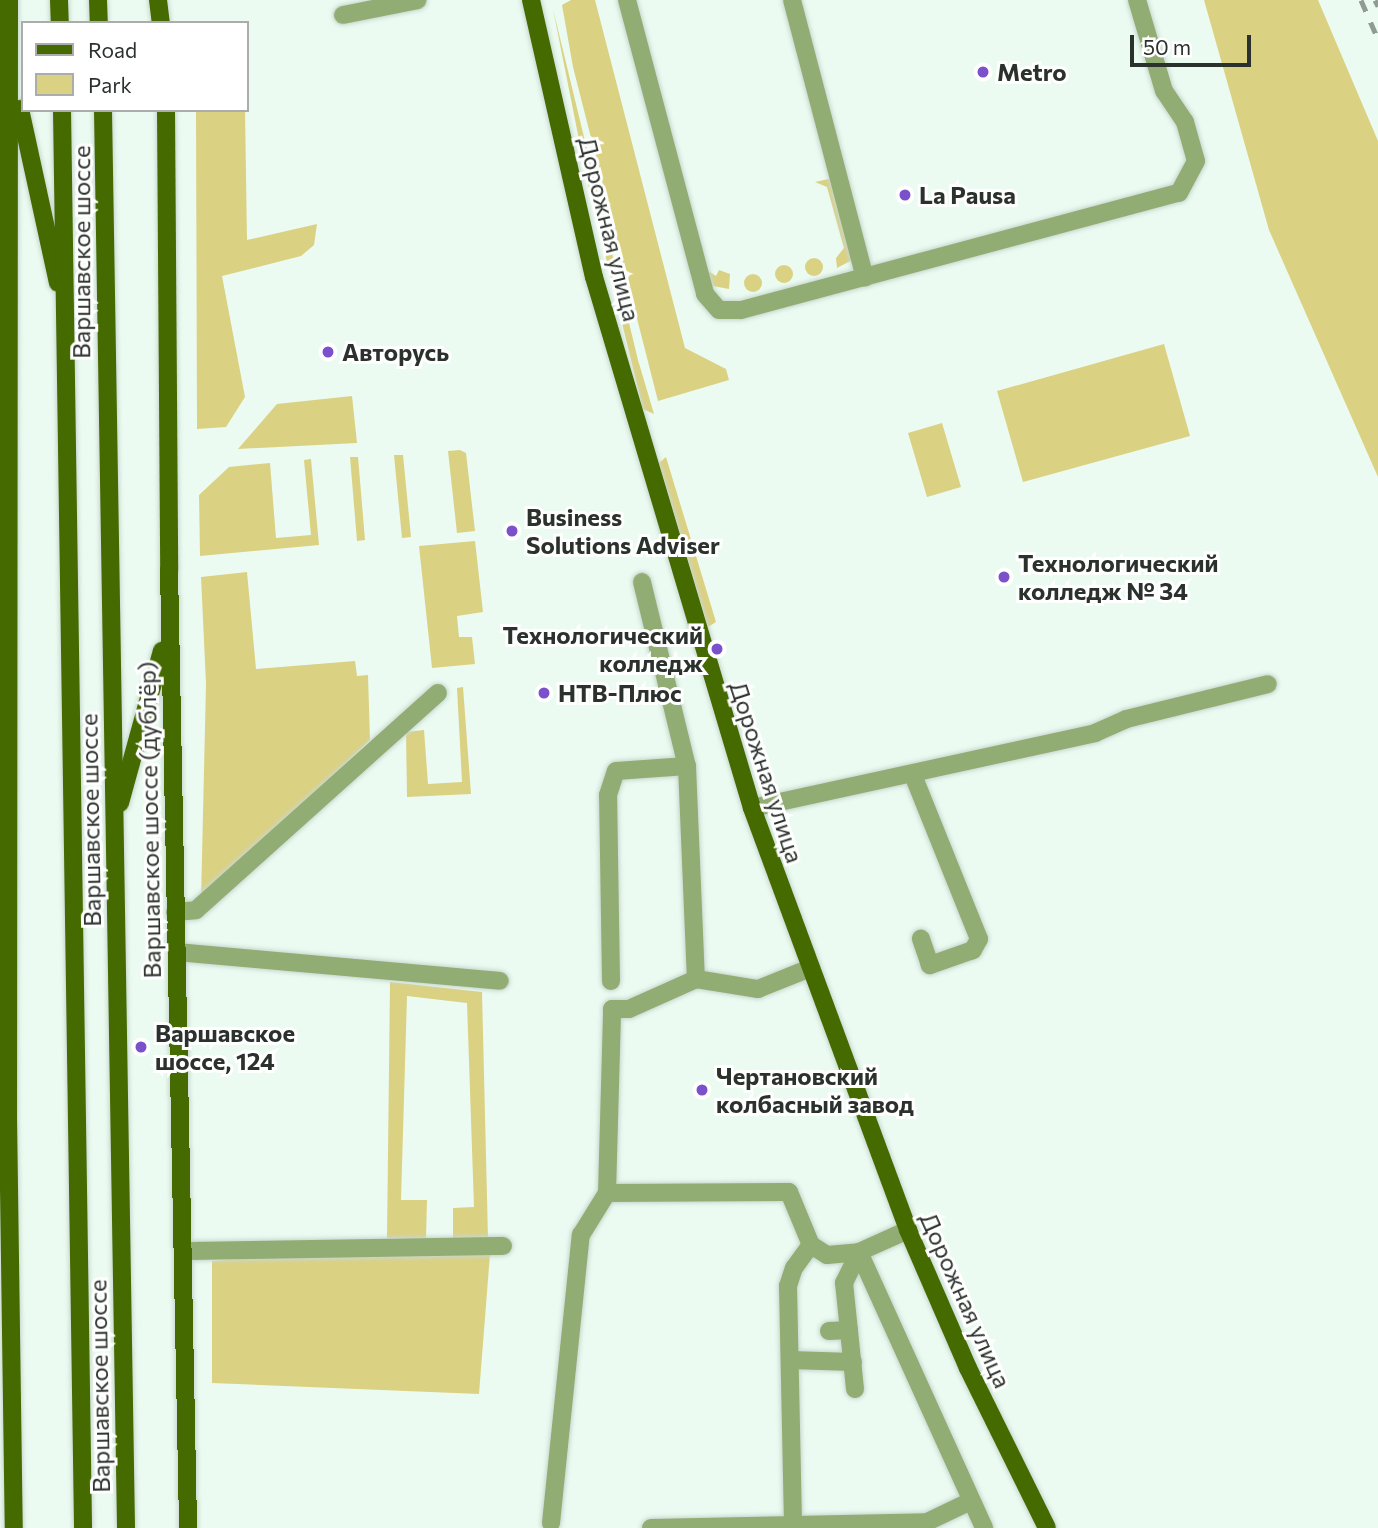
<!DOCTYPE html>
<html>
<head>
<meta charset="utf-8">
<style>
  body { margin:0 }
  #map { position:relative; width:1378px; height:1528px; overflow:hidden; background:#ebfbf1; font-family:Commissioner,sans-serif }
  div>[style] { position:absolute }
  [style*='--x'] { left:calc(var(--x)*1px); top:calc(var(--y)*1px); width:calc(var(--w)*1px); rotate:calc(var(--a)*1deg) }
  .green>* { inset:0; background:#dbd183 }
  .round { border-radius:50% }
  .roads { filter:drop-shadow(0 0 2px #c8d7ce) drop-shadow(0 0 2px #c8d7ce) }
  .minor>* { height:18px; margin:-9px; padding:0 9px; transform-origin:9px; border-radius:9px; background:#91ad74 }
  .major>* { height:18px; margin:-9px; padding:0 9px; transform-origin:9px; border-radius:9px; background:#446a00 }
  .rail>* { height:5px; margin-top:-2.5px; transform-origin:0; background:repeating-linear-gradient(90deg,#909b94 0 12px,transparent 0 24px) }
  .dots>* { width:19px; height:19px; translate:-50% -50%; box-sizing:border-box; border:4px solid #fff; border-radius:50% }
  span { translate:-50% -50%; white-space:nowrap; text-align:center; line-height:1.15; -webkit-text-stroke:6px #fff; paint-order:stroke }
  .poi-label { font-size:24px; color:#2b312d; font-weight:700 }
  .left { translate:0 -50%; text-align:left }
  .right { translate:-100% -50%; text-align:right }
  .street-label { font-size:24px; color:#2b312d }
  .legend { position:absolute; left:21px; top:21px; width:228px; height:91px; box-sizing:border-box; background:#fff; border:2px solid #aaadab; margin:0; padding:9px 12px; list-style:none; font-size:21px; color:#2b312d }
  .legend li { display:flex; align-items:center; gap:14px; height:35px }
  .legend b { width:35px; border:2px solid #aaadab }
  .scale { position:absolute; left:1130px; top:35px; width:121px; height:32px; box-sizing:border-box; border:4px solid #2b312d; border-top:0; padding-left:9px; font-size:21px; line-height:24px; white-space:nowrap; color:#2b312d; -webkit-text-stroke:5px #fff; paint-order:stroke }
</style>
</head>
<body>
<div id="map">
  <div class="green">
    <div style="clip-path:polygon(571px 0,595px 0,685px 348px,726px 369px,729px 380px,658px 401px,573px 67px,562px 5px)"></div>
    <div style="clip-path:polygon(1204px 0,1318px 0,1378px 141px,1378px 477px,1269px 230px)"></div>
    <div style="clip-path:polygon(553px 9px,638px 360px,654px 414px,643px 409px,587px 180px)"></div>
    <div style="clip-path:polygon(196px 110px,245px 110px,247px 240px,317px 224px,314px 245px,301px 256px,222px 276px,245px 397px,226px 427px,197px 429px)"></div>
    <div style="clip-path:polygon(833px 178px,854px 259px,837px 268px,836px 258px,844px 248px,827px 187px,815px 182px)"></div>
    <div class="round" style="left:805px;top:258px;width:18px;height:18px"></div>
    <div class="round" style="left:775px;top:265px;width:18px;height:18px"></div>
    <div style="clip-path:polygon(705px 269px,716px 276px,719px 270px,730px 274px,729px 289px,713px 286px)"></div>
    <div class="round" style="left:744px;top:274px;width:18px;height:18px"></div>
    <div style="clip-path:polygon(1164px 344px,1190px 436px,1023px 482px,997px 391px)"></div>
    <div style="clip-path:polygon(352px 396px,357px 443px,238px 449px,277px 404px)"></div>
    <div style="clip-path:polygon(942px 423px,961px 487px,927px 497px,908px 433px)"></div>
    <div style="clip-path:polygon(460px 450px,466px 453px,475px 531px,457px 533px,448px 451px)"></div>
    <div style="clip-path:polygon(394px 455px,403px 455px,411px 537px,402px 538px)"></div>
    <div style="clip-path:polygon(350px 457px,358px 457px,365px 540px,357px 541px)"></div>
    <div style="clip-path:polygon(666px 457px,716px 622px,708px 627px,659px 463px)"></div>
    <div style="clip-path:polygon(311px 459px,319px 545px,200px 556px,199px 495px,229px 467px,270px 463px,276px 538px,311px 535px,304px 460px)"></div>
    <div style="clip-path:polygon(475px 541px,483px 612px,457px 616px,459px 637px,472px 637px,475px 664px,432px 668px,419px 546px)"></div>
    <div style="clip-path:polygon(247px 572px,256px 669px,355px 661px,357px 676px,368px 675px,370px 740px,201px 900px,206px 684px,201px 577px)"></div>
    <div style="clip-path:polygon(463px 687px,471px 794px,407px 797px,406px 732px,424px 730px,428px 784px,462px 782px,457px 688px)"></div>
    <div style="clip-path:polygon(390px 982px,482px 992px,488px 1238px,453px 1239px,453px 1208px,474px 1207px,467px 1003px,407px 996px,401px 1200px,427px 1200px,426px 1238px,387px 1238px)"></div>
    <div style="clip-path:polygon(490px 1254px,479px 1394px,212px 1383px,212px 1261px,282px 1256px)"></div>
  </div>
  <div class="roads">
    <div class="minor">
      <div style="--x:627;--y:0;--w:304;--a:75.1"></div>
      <div style="--x:705;--y:294;--w:21;--a:49"></div>
      <div style="--x:719;--y:310;--w:22;--a:0"></div>
      <div style="--x:741;--y:310;--w:453;--a:-15"></div>
      <div style="--x:1179;--y:193;--w:36;--a:-62"></div>
      <div style="--x:1196;--y:161;--w:41;--a:-105.8"></div>
      <div style="--x:1185;--y:122;--w:37;--a:-124"></div>
      <div style="--x:1164;--y:91;--w:95;--a:-106.5"></div>
      <div style="--x:792;--y:0;--w:287;--a:75.3"></div>
      <div style="--x:343;--y:15;--w:76;--a:-11.3"></div>
      <div style="--x:642;--y:582;--w:189;--a:76.3"></div>
      <div style="--x:687;--y:766;--w:213;--a:87.6"></div>
      <div style="--x:913;--y:775;--w:177;--a:68.1"></div>
      <div style="--x:979;--y:939;--w:13;--a:119"></div>
      <div style="--x:973;--y:950;--w:46;--a:160.8"></div>
      <div style="--x:930;--y:965;--w:28;--a:-109"></div>
      <div style="--x:752;--y:808;--w:351;--a:-12.3"></div>
      <div style="--x:1095;--y:733;--w:34;--a:-24"></div>
      <div style="--x:1126;--y:719;--w:146;--a:-13.8"></div>
      <div style="--x:175;--y:912;--w:21;--a:-5"></div>
      <div style="--x:196;--y:910;--w:325;--a:-41.9"></div>
      <div style="--x:177;--y:952;--w:324;--a:5.1"></div>
      <div style="--x:611;--y:981;--w:186;--a:-90.9"></div>
      <div style="--x:608;--y:795;--w:25;--a:-72"></div>
      <div style="--x:616;--y:771;--w:71;--a:-4"></div>
      <div style="--x:607;--y:1193;--w:182;--a:-0.3"></div>
      <div style="--x:789;--y:1192;--w:57;--a:67.5"></div>
      <div style="--x:811;--y:1245;--w:19;--a:32"></div>
      <div style="--x:827;--y:1255;--w:32;--a:-5"></div>
      <div style="--x:908;--y:1230;--w:54;--a:155.8"></div>
      <div style="--x:859;--y:1252;--w:303;--a:65.6"></div>
      <div style="--x:183;--y:1251;--w:320;--a:-0.9"></div>
      <div style="--x:829;--y:1331;--w:20;--a:-3"></div>
      <div style="--x:790;--y:1360;--w:63;--a:1.8"></div>
      <div style="--x:855;--y:1389;--w:107;--a:-95.9"></div>
      <div style="--x:844;--y:1283;--w:34;--a:-64"></div>
      <div style="--x:551;--y:1523;--w:290;--a:-84.1"></div>
      <div style="--x:581;--y:1235;--w:49;--a:-58.2"></div>
      <div style="--x:607;--y:1193;--w:184;--a:-88.4"></div>
      <div style="--x:612;--y:1009;--w:17;--a:0"></div>
      <div style="--x:629;--y:1009;--w:73;--a:-24.1"></div>
      <div style="--x:696;--y:979;--w:63;--a:9.2"></div>
      <div style="--x:758;--y:989;--w:54;--a:-21.8"></div>
      <div style="--x:793;--y:1524;--w:238;--a:-91.2"></div>
      <div style="--x:788;--y:1286;--w:19;--a:-72"></div>
      <div style="--x:794;--y:1268;--w:29;--a:-54"></div>
      <div style="--x:651;--y:1528;--w:276;--a:-1.2"></div>
      <div style="--x:927;--y:1522;--w:49;--a:-25.5"></div>
    </div>
    <div class="major">
      <div style="--x:9;--y:0;--w:1116;--a:90.05"></div>
      <div style="--x:8;--y:1116;--w:412;--a:89.2"></div>
      <div style="--x:59;--y:0;--w:23;--a:88"></div>
      <div style="--x:98;--y:0;--w:23;--a:88"></div>
      <div style="--x:158;--y:0;--w:23;--a:83"></div>
      <div style="--x:531;--y:0;--w:284;--a:77.2"></div>
      <div style="--x:594;--y:277;--w:554;--a:73.43"></div>
      <div style="--x:752;--y:808;--w:450;--a:69.7"></div>
      <div style="--x:908;--y:1230;--w:150;--a:66.5"></div>
      <div style="--x:968;--y:1368;--w:178;--a:63.7"></div>
      <div style="--x:20;--y:109;--w:178;--a:77.7"></div>
      <div style="--x:62;--y:110;--w:1418;--a:89.15"></div>
      <div style="--x:103;--y:110;--w:1418;--a:89.07"></div>
      <div style="--x:166;--y:110;--w:459;--a:89.6"></div>
      <div style="--x:169;--y:569;--w:959;--a:88.86"></div>
      <div style="--x:120;--y:803;--w:158;--a:-74.6"></div>
    </div>
  </div>
  <div class="rail">
    <div style="--x:1361;--y:0;--w:43;--a:66.4"></div>
    <div style="--x:1375;--y:0;--w:7;--a:63"></div>
  </div>
  <div class="dots">
    <div style="left:983px;top:72px;background:#7a51ca"></div>
    <div style="left:905px;top:195px;background:#7a51ca"></div>
    <div style="left:328px;top:352px;background:#7a51ca"></div>
    <div style="left:512px;top:531px;background:#7a51ca"></div>
    <div style="left:1004px;top:577px;background:#7a51ca"></div>
    <div style="left:717px;top:649px;background:#7a51ca"></div>
    <div style="left:544px;top:693px;background:#7a51ca"></div>
    <div style="left:141px;top:1047px;background:#7a51ca"></div>
    <div style="left:702px;top:1090px;background:#7a51ca"></div>
  </div>
  <div class="poi-label">
    <span class="left" style="left:997px;top:72px">Metro</span>
    <span class="left" style="left:919px;top:195px">La Pausa</span>
    <span class="left" style="left:342px;top:352px">Авторусь</span>
    <span class="left" style="left:526px;top:531px">Business<br>Solutions Adviser</span>
    <span class="left" style="left:1018px;top:577px">Технологический<br>колледж № 34</span>
    <span class="right" style="left:703px;top:649px">Технологический<br>колледж</span>
    <span class="left" style="left:558px;top:693px">НТВ-Плюс</span>
    <span class="left" style="left:155px;top:1047px">Варшавское<br>шоссе, 124</span>
    <span class="left" style="left:716px;top:1090px">Чертановский<br>колбасный завод</span>
  </div>
  <div class="street-label">
    <span style="left:610px;top:229px;rotate:76deg">Дорожная улица</span>
    <span style="left:81px;top:252px;rotate:-90deg">Варшавское шоссе</span>
    <span style="left:767px;top:772px;rotate:72deg">Дорожная улица</span>
    <span style="left:90px;top:820px;rotate:-91deg">Варшавское шоссе</span>
    <span style="left:149px;top:820px;rotate:-91deg">Варшавское шоссе (дублёр)</span>
    <span style="left:966px;top:1300px;rotate:66deg">Дорожная улица</span>
    <span style="left:99px;top:1386px;rotate:-91deg">Варшавское шоссе</span>
  </div>
  <ul class="legend">
  <li><b style="height:9px;background:#446a00"></b>Road</li>
  <li><b style="height:19px;background:#dbd183"></b>Park</li>
  </ul>
  <div class="scale">50 m</div>
</div>
</body>
</html>
